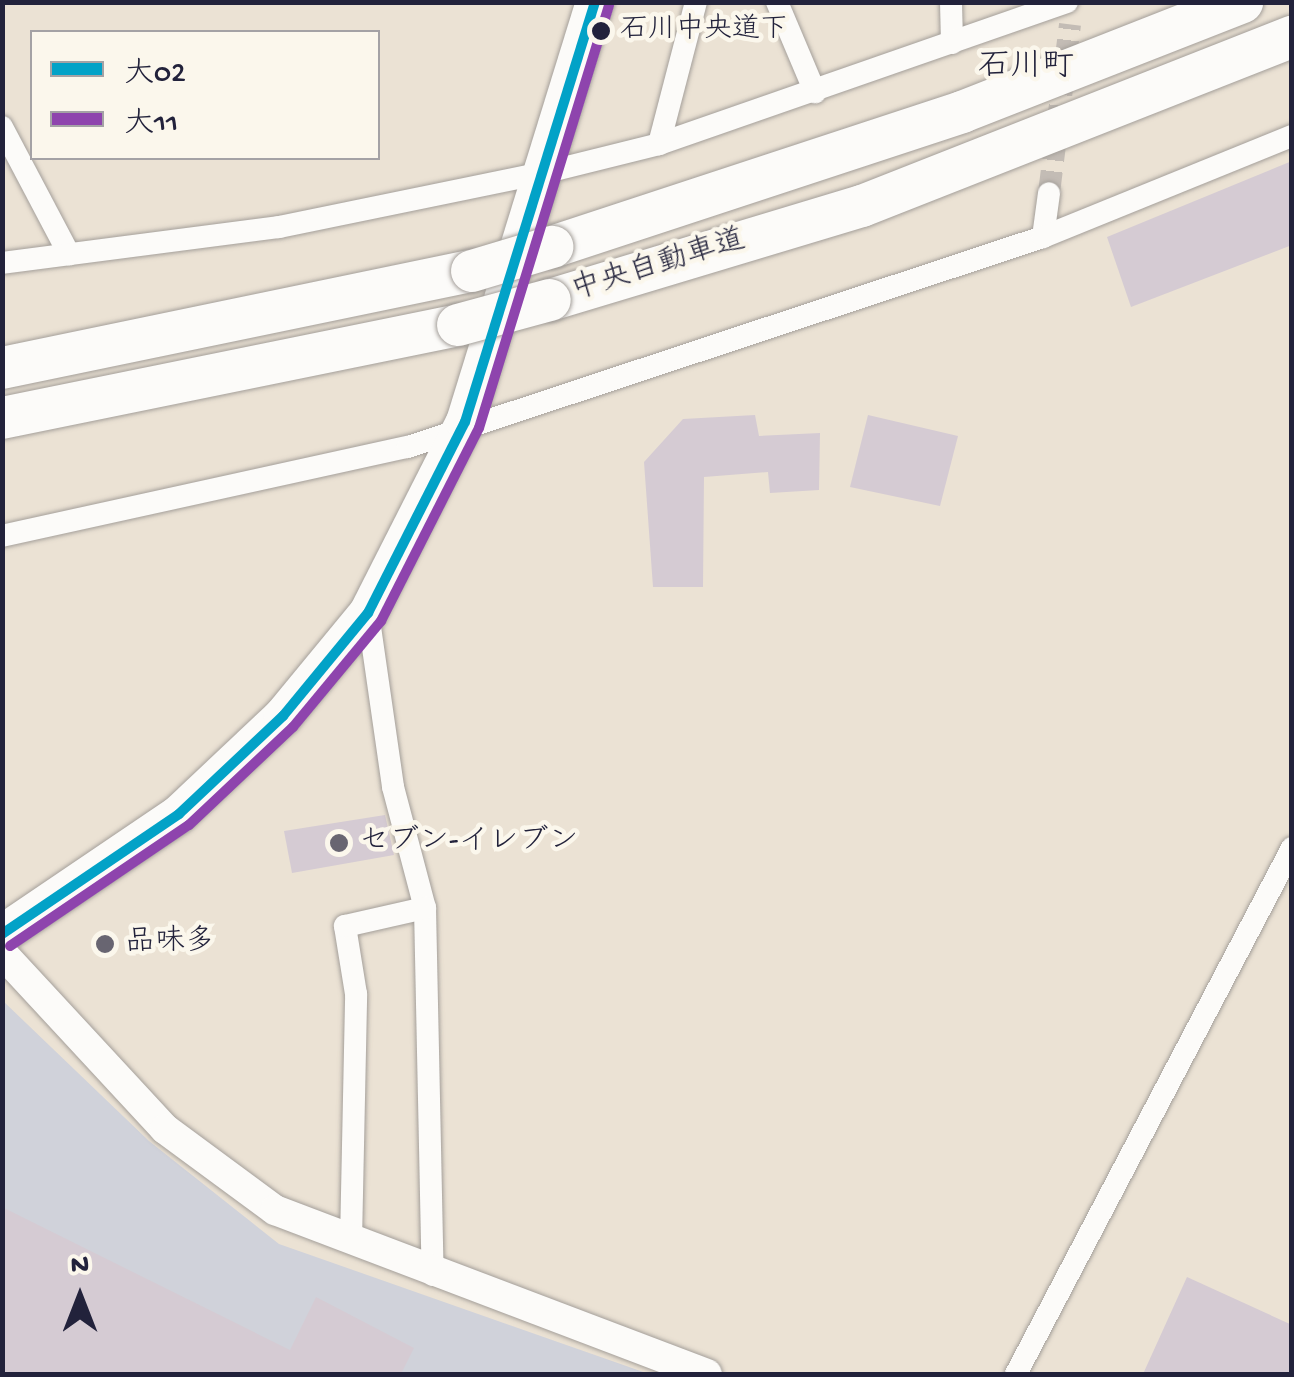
<!DOCTYPE html>
<html>
<head>
<meta charset="utf-8">
<style>
  body { margin:0 }
  #map { position:relative; width:1294px; height:1377px; overflow:hidden; background:#ebe2d4; font-family:"Gochi Hand","Klee One",sans-serif }
  div>[style] { position:absolute }
  [style*='--x'] { left:calc(var(--x)*1px); top:calc(var(--y)*1px); width:calc(var(--w)*1px); rotate:calc(var(--a)*1deg) }
  .industrial>* { inset:0; background:#d0d2da }
  .building>* { inset:0; background:#d5cbd3 }
  .minor-tunnel>* { height:22px; margin-top:-11px; transform-origin:0; background:repeating-linear-gradient(90deg,#c3bcb5 0 22px,transparent 0 33px) }
  .roads { filter:drop-shadow(0 0 2px #a49f9a) drop-shadow(0 0 2px #a49f9a) }
  .minor>* { height:22px; margin:-11px; padding:0 11px; transform-origin:11px; border-radius:11px; background:#fcfbf9 }
  .tertiary>* { height:30px; margin:-15px; padding:0 15px; transform-origin:15px; border-radius:15px; background:#fcfbf9 }
  .primary>* { height:38px; margin:-19px; padding:0 19px; transform-origin:19px; border-radius:19px; background:#fcfbf9 }
  .motorway>* { height:42px; margin:-21px; padding:0 21px; transform-origin:21px; border-radius:21px; background:#fcfbf9 }
  .bridges { filter:drop-shadow(0 0 2px #a49f9a) drop-shadow(0 0 2px #a49f9a) }
  .motorway-bridge>* { height:42px; margin:-21px; padding:0 21px; transform-origin:21px; border-radius:21px; background:#fcfbf9 }
  .bus-1>* { height:10px; margin:-5px; padding:0 5px; transform-origin:5px; border-radius:5px; background:#02a2c7 }
  .bus-2>* { height:10px; margin:-5px; padding:0 5px; transform-origin:5px; border-radius:5px; background:#8e44ad }
  .dots>* { width:28px; height:28px; translate:-50% -50%; box-sizing:border-box; border:5px solid #fbf7ec; border-radius:50% }
  span { translate:-50% -50%; white-space:nowrap; text-align:center; line-height:1.15; -webkit-text-stroke:9px #fbf7ec; paint-order:stroke }
  .bus-label { font-size:28px; color:#22223b }
  .left { translate:0 -50%; text-align:left }
  .street-label { font-size:30px; color:#22223b }
  .poi-label { font-size:30px; color:#22223b }
  .neighbourhood-label { font-size:32px; color:#22223b }
  .frame { position:absolute; inset:0; border:5px solid #22223b; pointer-events:none }
  .legend { position:absolute; left:30px; top:30px; width:350px; height:130px; box-sizing:border-box; background:#fbf7ec; border:2px solid #a4a2a5; margin:0; padding:12px 18px; list-style:none; font-size:30px; color:#22223b }
  .legend li { display:flex; align-items:center; gap:20px; height:50px }
  .legend b { width:50px; border:2px solid #a4a2a5 }
  .north { position:absolute; left:30px; top:1247px; width:100px; height:100px; -webkit-text-stroke:8px #fbf7ec; paint-order:stroke; rotate:0deg; font-size:28px; font-weight:700; line-height:40px; text-align:center; color:#22223b }
  .north::after { content:''; display:block; margin:auto; width:35px; height:45px; background:#22223b; clip-path:polygon(50% 0,100% 100%,50% 72%,0 100%) }
</style>
</head>
<body>
<div id="map">
  <div class="industrial">
    <div style="clip-path:polygon(2px 1000px,149px 1141px,279px 1244px,649px 1374px,3px 1374px)"></div>
  </div>
  <div class="building">
    <div style="clip-path:polygon(1292px 161px,1292px 245px,1131px 307px,1107px 237px)"></div>
    <div style="clip-path:polygon(755px 415px,759px 436px,820px 433px,819px 490px,770px 493px,768px 472px,704px 477px,703px 587px,653px 587px,644px 462px,683px 419px)"></div>
    <div style="clip-path:polygon(868px 415px,958px 436px,940px 506px,850px 487px)"></div>
    <div style="clip-path:polygon(385px 815px,394px 855px,292px 873px,284px 831px)"></div>
    <div style="clip-path:polygon(2px 1207px,290px 1350px,316px 1297px,414px 1348px,401px 1374px,2px 1374px)"></div>
    <div style="clip-path:polygon(1187px 1277px,1292px 1325px,1292px 1374px,1143px 1374px)"></div>
  </div>
  <div class="minor-tunnel">
    <div style="--x:1049;--y:193;--w:170;--a:-82.9"></div>
  </div>
  <div class="roads">
    <div class="minor">
      <div style="--x:777;--y:2;--w:98;--a:67.1"></div>
      <div style="--x:951;--y:2;--w:41;--a:88.6"></div>
      <div style="--x:2;--y:127;--w:144;--a:62.2"></div>
      <div style="--x:659;--y:144;--w:147;--a:-75.4"></div>
      <div style="--x:1043;--y:237;--w:44;--a:-82.2"></div>
      <div style="--x:2;--y:263;--w:279;--a:-7.4"></div>
      <div style="--x:279;--y:227;--w:269;--a:-11.6"></div>
      <div style="--x:543;--y:173;--w:120;--a:-14"></div>
      <div style="--x:659;--y:144;--w:432;--a:-19.2"></div>
      <div style="--x:2;--y:536;--w:416;--a:-12.4"></div>
      <div style="--x:408;--y:447;--w:669;--a:-18.3"></div>
      <div style="--x:1043;--y:237;--w:269;--a:-22.1"></div>
      <div style="--x:368;--y:613;--w:176;--a:81.8"></div>
      <div style="--x:393;--y:787;--w:125;--a:75.2"></div>
      <div style="--x:425;--y:908;--w:367;--a:88.8"></div>
      <div style="--x:351;--y:1241;--w:247;--a:-88.8"></div>
      <div style="--x:356;--y:994;--w:69;--a:-99.2"></div>
      <div style="--x:345;--y:926;--w:82;--a:-12.7"></div>
      <div style="--x:1016;--y:1374;--w:594;--a:-62.31"></div>
    </div>
    <div class="tertiary">
      <div style="--x:2;--y:953;--w:240;--a:47.2"></div>
      <div style="--x:165;--y:1129;--w:137;--a:36.4"></div>
      <div style="--x:275;--y:1210;--w:462;--a:20.8"></div>
    </div>
    <div class="primary">
      <div style="--x:2;--y:934;--w:214;--a:-34.1"></div>
      <div style="--x:179;--y:814;--w:143;--a:-43.3"></div>
      <div style="--x:283;--y:716;--w:134;--a:-50.5"></div>
      <div style="--x:368;--y:613;--w:214;--a:-63.1"></div>
      <div style="--x:465;--y:422;--w:440;--a:-72.8"></div>
    </div>
    <div class="motorway">
      <div style="--x:552;--y:247;--w:432;--a:-18.2"></div>
      <div style="--x:962;--y:112;--w:301;--a:-21.4"></div>
      <div style="--x:550;--y:300;--w:326;--a:-16.8"></div>
      <div style="--x:862;--y:206;--w:462;--a:-21.5"></div>
      <div style="--x:2;--y:368;--w:480;--a:-11.7"></div>
      <div style="--x:2;--y:418;--w:465;--a:-11.5"></div>
    </div>
  </div>
  <div class="bridges">
    <div class="motorway-bridge">
      <div style="--x:472;--y:271;--w:84;--a:-16.7"></div>
      <div style="--x:458;--y:325;--w:95;--a:-15.2"></div>
    </div>
  </div>
  <div class="bus-1">
    <div style="--x:2;--y:934;--w:214;--a:-34.1"></div>
    <div style="--x:179;--y:814;--w:143;--a:-43.3"></div>
    <div style="--x:283;--y:716;--w:134;--a:-50.5"></div>
    <div style="--x:368;--y:613;--w:214;--a:-63.1"></div>
    <div style="--x:465;--y:422;--w:440;--a:-72.8"></div>
  </div>
  <div class="bus-2">
    <div style="--x:10;--y:946;--w:216;--a:-34.1"></div>
    <div style="--x:189;--y:825;--w:143;--a:-43.3"></div>
    <div style="--x:293;--y:727;--w:138;--a:-50.3"></div>
    <div style="--x:381;--y:621;--w:216;--a:-63.1"></div>
    <div style="--x:479;--y:428;--w:442;--a:-72.9"></div>
  </div>
  <div class="dots">
    <div style="left:601px;top:31px;background:#22223b"></div>
    <div style="left:339px;top:843px;background:#686571"></div>
    <div style="left:105px;top:944px;background:#686571"></div>
  </div>
  <div class="bus-label">
    <span class="left" style="left:620px;top:31px">石川中央道下</span>
  </div>
  <div class="street-label">
    <span style="left:659px;top:267px;rotate:-17deg">中央自動車道</span>
  </div>
  <div class="poi-label">
    <span class="left" style="left:359px;top:843px">セブン-イレブン</span>
    <span class="left" style="left:125px;top:944px">品味多</span>
  </div>
  <div class="neighbourhood-label">
    <span style="left:1026px;top:68px">石川町</span>
  </div>
  <div class="frame"></div>
  <ul class="legend">
  <li><b style="height:12px;background:#02a2c7"></b>大02</li>
  <li><b style="height:12px;background:#8e44ad"></b>大11</li>
  </ul>
  <div class="north">N</div>
</div>
</body>
</html>
